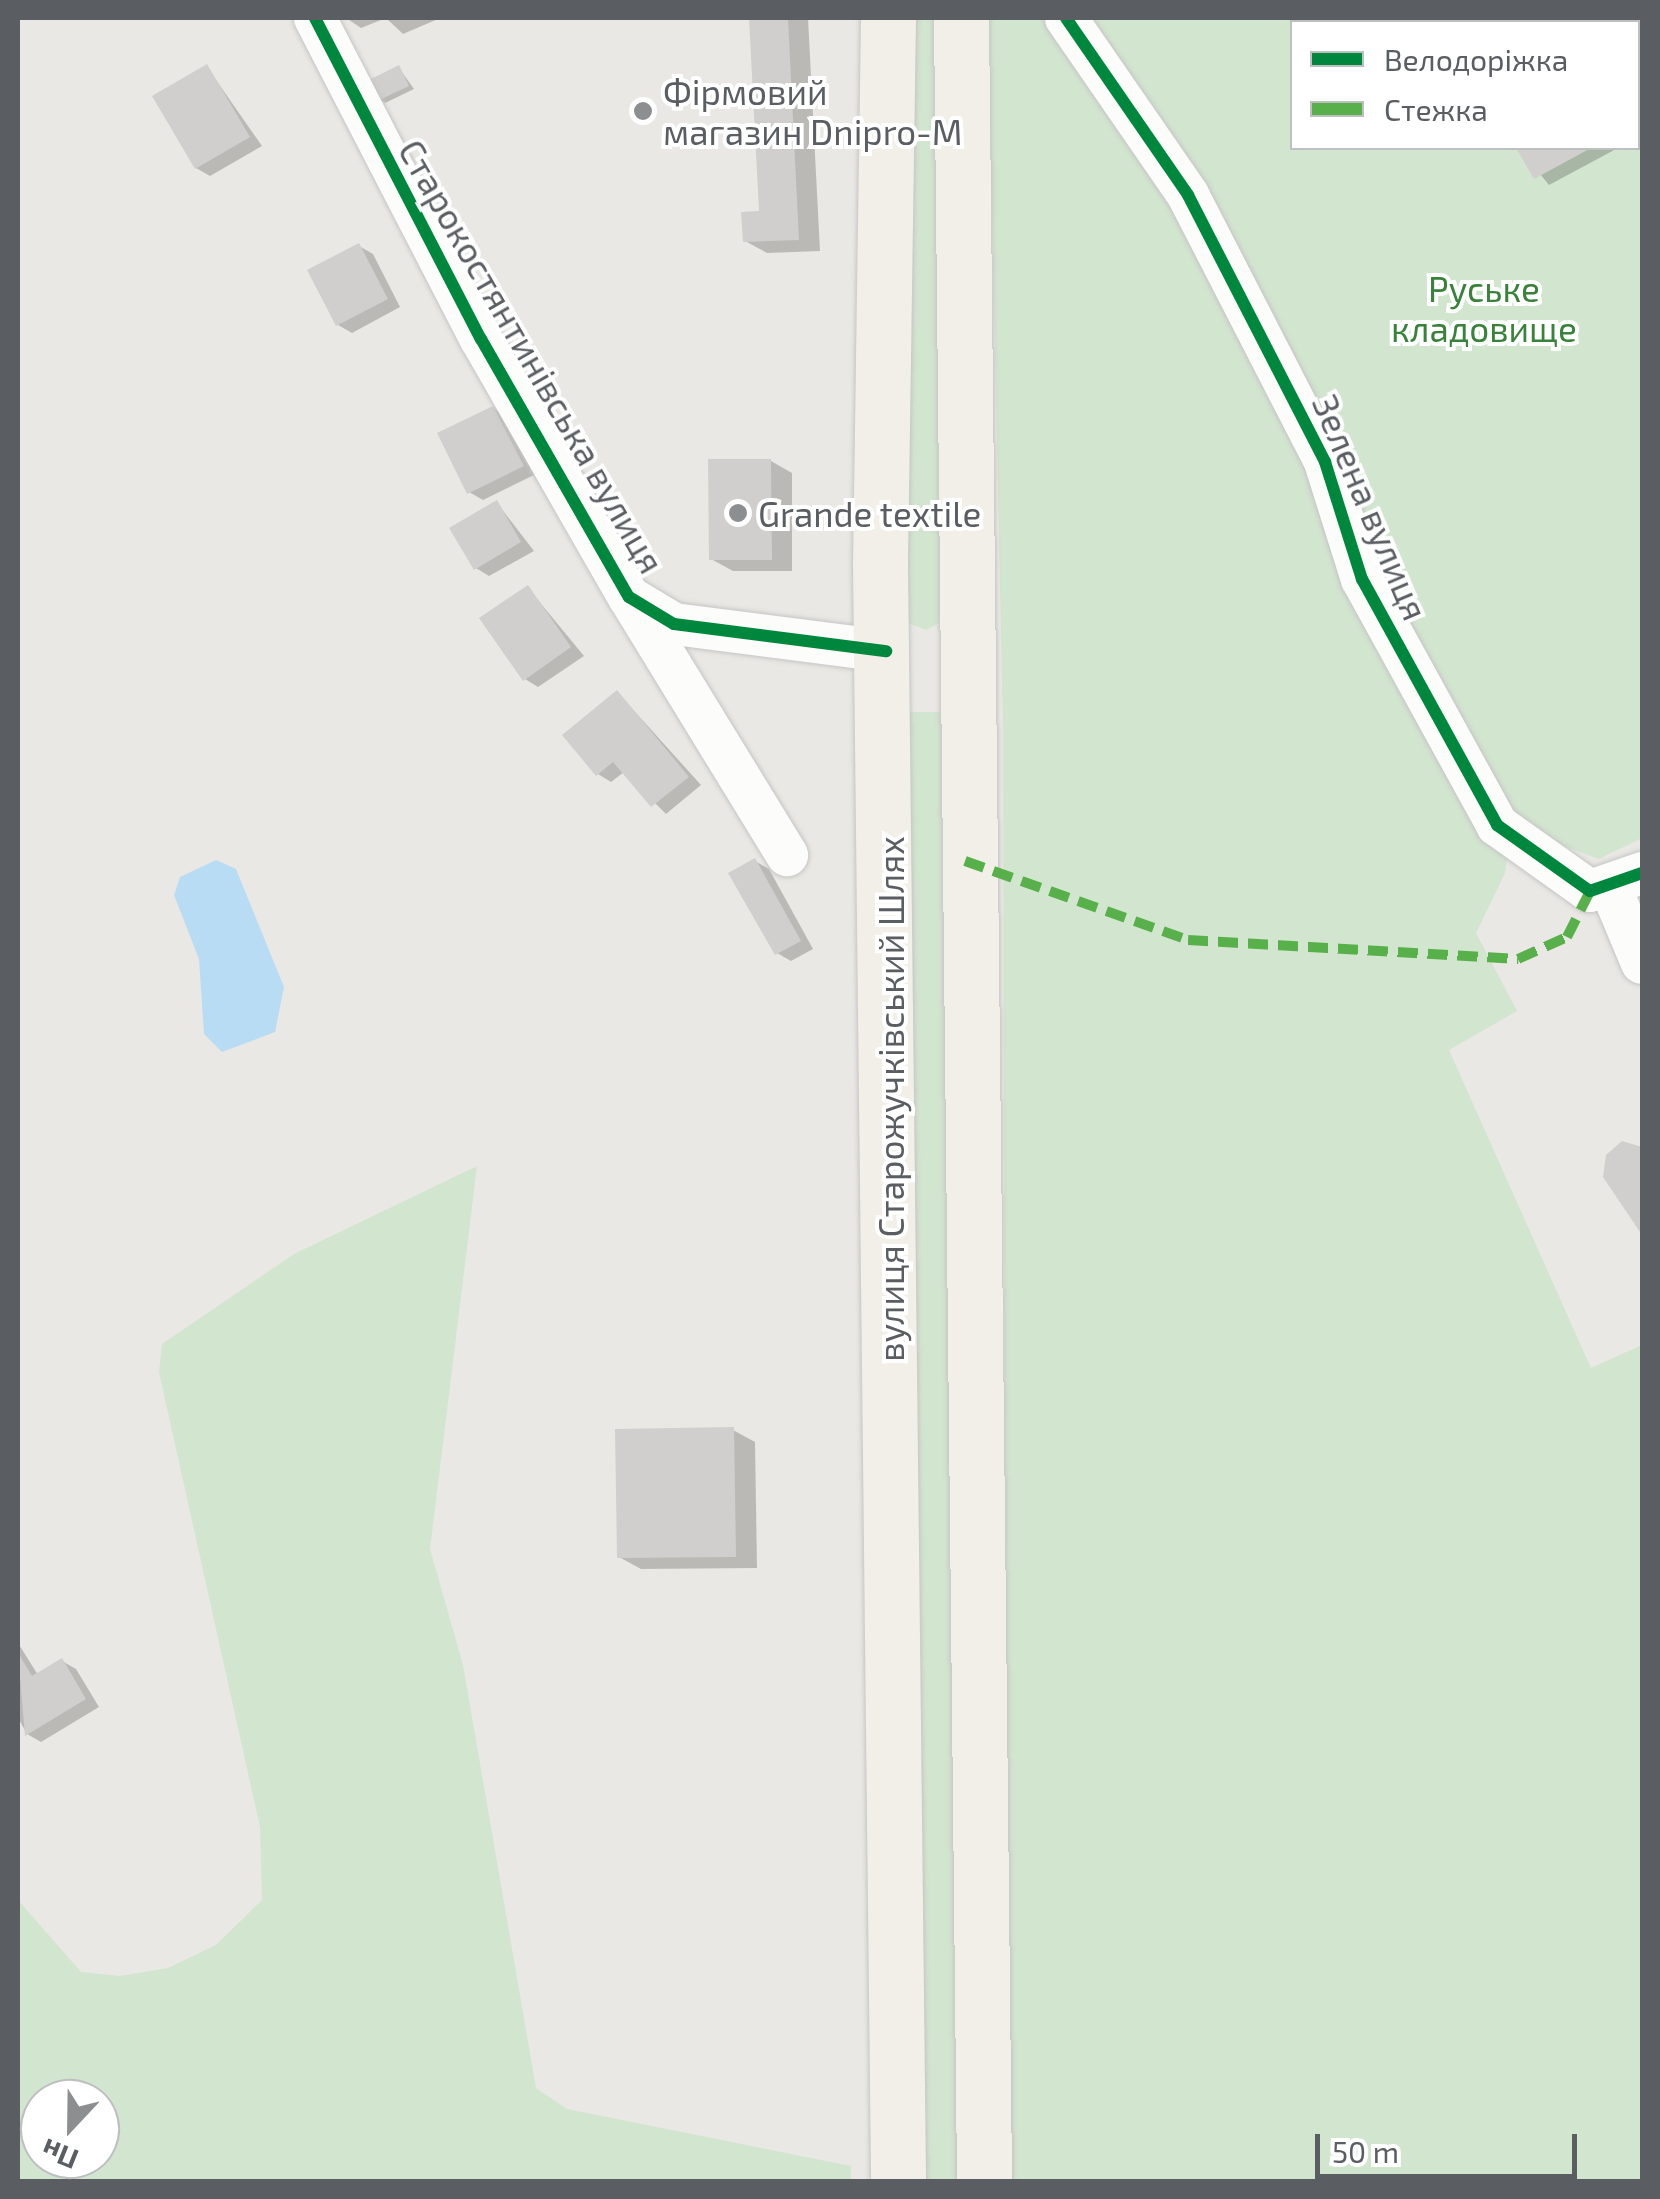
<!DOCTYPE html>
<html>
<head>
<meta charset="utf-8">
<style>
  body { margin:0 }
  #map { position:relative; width:1660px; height:2199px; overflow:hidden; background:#e9e8e4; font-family:"Exo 2",sans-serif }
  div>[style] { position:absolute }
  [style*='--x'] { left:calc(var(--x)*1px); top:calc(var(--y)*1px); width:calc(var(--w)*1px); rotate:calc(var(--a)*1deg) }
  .green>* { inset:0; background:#d2e5cf }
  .water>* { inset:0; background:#b8dcf4 }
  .shadow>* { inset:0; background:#0003 }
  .building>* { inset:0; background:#d0cfcd }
  .roads { filter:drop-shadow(0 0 2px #c5c5c5) drop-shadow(0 0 2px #c5c5c5) }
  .minor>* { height:42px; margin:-21px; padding:0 21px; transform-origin:21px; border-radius:21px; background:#fcfcfb }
  .major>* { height:55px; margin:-27.5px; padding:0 27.5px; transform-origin:27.5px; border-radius:27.5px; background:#f1efe7 }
  .quiet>* { height:10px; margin-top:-5px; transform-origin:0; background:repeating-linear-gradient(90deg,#58b04a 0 20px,transparent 0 30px) }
  .cycleway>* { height:12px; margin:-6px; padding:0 6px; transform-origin:6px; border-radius:6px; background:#00873e }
  .dots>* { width:28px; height:28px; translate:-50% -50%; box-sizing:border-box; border:5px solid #fff; border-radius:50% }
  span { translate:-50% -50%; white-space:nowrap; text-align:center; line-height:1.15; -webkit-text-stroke:8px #fff; paint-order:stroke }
  .poi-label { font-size:35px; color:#5a5e62 }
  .left { translate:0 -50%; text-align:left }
  .park-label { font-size:35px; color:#388239 }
  .street-label { font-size:35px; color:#5a5e62 }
  .frame { position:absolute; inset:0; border:20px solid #5a5e62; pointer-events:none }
  .legend { position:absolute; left:1290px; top:20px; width:350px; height:130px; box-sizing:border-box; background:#fff; border:2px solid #bdbfc0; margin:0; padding:12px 18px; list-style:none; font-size:30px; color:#5a5e62 }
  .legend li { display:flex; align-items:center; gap:20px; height:50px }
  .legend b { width:50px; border:2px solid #bdbfc0 }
  .north { position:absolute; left:20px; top:2079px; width:100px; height:100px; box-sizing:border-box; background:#fff; border:2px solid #bdbfc0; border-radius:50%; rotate:202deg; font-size:28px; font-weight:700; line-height:40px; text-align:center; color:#5a5e62 }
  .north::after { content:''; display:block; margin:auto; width:35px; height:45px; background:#8c8e90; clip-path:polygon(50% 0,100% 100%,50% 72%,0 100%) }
  .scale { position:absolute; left:1315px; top:2134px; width:262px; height:45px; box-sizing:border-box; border:5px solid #5a5e62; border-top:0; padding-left:12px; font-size:30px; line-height:35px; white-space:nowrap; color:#5a5e62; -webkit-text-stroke:8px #fff; paint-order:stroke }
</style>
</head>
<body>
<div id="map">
  <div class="green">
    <div style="clip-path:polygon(902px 18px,943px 18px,947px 619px,926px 630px,900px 620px)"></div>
    <div style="clip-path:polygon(evenodd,988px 18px,1642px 18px,1642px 838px,1599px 859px,1511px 826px,1505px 873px,1476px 933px,1517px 1011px,1449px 1050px,1591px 1368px,1642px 1345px,1642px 2181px,1007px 2181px,1003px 726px,988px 18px,1292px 22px,1638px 22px,1638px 148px,1292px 148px,1292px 22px)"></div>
    <div style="clip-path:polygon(903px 712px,945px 712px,959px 2182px,918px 2181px)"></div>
    <div style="clip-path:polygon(evenodd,477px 1166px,430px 1549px,463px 1665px,536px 2088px,567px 2109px,851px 2166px,851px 2181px,18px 2181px,18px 1900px,81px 1972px,120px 1976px,168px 1968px,216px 1945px,262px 1900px,260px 1827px,159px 1372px,162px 1344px,294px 1254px,477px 1166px,100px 2099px,100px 2159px,40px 2159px,40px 2099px,100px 2099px)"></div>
  </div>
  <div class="water">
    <div style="clip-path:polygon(216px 860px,236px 869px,284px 987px,275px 1032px,222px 1052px,204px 1034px,199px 959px,174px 895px,180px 877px)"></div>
  </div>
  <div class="shadow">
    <div style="clip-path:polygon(346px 18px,437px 18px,438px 19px,403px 34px,386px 18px,361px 28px)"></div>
    <div style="clip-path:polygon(752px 18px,808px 18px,820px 251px,767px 253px,745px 241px,762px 213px)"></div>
    <div style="clip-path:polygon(207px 67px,262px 146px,210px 176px,196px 168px)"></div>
    <div style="clip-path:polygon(399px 68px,414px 89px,385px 103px,379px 99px)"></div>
    <div style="clip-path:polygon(1638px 100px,1642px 109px,1638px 137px)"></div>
    <div style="clip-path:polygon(1519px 148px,1618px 148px,1549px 185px)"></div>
    <div style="clip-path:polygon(359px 246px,373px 254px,400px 307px,352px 333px,338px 325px)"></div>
    <div style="clip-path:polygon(493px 408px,507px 416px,536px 474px,483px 500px,469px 492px)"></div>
    <div style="clip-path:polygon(771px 461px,792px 473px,792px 571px,733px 571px,711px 559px)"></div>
    <div style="clip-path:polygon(497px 503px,534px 551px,489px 576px,476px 568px)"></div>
    <div style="clip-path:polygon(528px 588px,584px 656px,538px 687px,525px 679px)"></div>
    <div style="clip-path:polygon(618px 693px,701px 785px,666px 814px,624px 772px,611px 782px,598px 774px)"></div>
    <div style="clip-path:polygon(755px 861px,769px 869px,813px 949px,791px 961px,777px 953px)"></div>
    <div style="clip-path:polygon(733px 1430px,755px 1442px,757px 1568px,641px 1569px,619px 1557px)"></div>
    <div style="clip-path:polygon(18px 1643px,38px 1675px,62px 1661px,76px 1669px,99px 1707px,41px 1742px,27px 1734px,18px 1718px)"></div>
  </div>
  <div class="building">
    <div style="clip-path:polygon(749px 18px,788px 18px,799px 240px,743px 242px,741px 212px,759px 211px)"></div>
    <div style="clip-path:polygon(207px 64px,250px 137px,195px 169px,152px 96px)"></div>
    <div style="clip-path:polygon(399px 65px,409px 86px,377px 101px,367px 81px)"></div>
    <div style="clip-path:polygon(1516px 148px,1591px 148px,1534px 179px)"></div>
    <div style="clip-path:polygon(359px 243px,388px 299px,336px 326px,307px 270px)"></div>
    <div style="clip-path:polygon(493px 406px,524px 466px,467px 494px,437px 433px)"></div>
    <div style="clip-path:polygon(708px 459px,771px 459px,772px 560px,709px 560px)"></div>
    <div style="clip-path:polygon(497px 500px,521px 542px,474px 570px,449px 528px)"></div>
    <div style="clip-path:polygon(528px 585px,571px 647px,523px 681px,479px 618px)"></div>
    <div style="clip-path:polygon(617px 690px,689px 777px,651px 807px,613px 762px,596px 776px,562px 735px)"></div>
    <div style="clip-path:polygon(755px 858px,801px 941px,775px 955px,728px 873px)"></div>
    <div style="clip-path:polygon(1622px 1141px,1642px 1147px,1642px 1235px,1603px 1177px,1606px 1155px)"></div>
    <div style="clip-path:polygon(734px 1427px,736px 1557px,617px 1558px,615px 1429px)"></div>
    <div style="clip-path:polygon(18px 1653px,32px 1676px,62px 1658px,86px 1699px,25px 1736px)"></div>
  </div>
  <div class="roads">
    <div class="minor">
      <div style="--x:315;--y:18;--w:361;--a:62.7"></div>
      <div style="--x:481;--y:339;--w:297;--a:60.2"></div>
      <div style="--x:629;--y:597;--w:52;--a:31"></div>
      <div style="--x:674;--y:624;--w:214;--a:7.3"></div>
      <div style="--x:1066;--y:18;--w:215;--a:55.4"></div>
      <div style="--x:1188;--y:195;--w:300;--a:62.8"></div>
      <div style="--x:1325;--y:462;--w:123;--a:72.5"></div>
      <div style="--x:1362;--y:579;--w:281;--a:61.2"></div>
      <div style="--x:1497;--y:825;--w:114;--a:35.4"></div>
      <div style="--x:1590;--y:891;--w:55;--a:-19.1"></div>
      <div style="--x:1638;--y:46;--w:11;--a:68"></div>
      <div style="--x:632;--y:602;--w:297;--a:58.5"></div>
      <div style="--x:1611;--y:889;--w:80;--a:67.3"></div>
    </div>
    <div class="major">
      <div style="--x:888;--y:18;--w:545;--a:90.84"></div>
      <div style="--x:880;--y:563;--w:1619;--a:89.36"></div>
      <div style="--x:961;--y:18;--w:2164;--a:89.39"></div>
    </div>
  </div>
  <div class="quiet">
    <div style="--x:965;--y:861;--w:237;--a:19.5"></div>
    <div style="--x:1188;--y:940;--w:331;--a:3.3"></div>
    <div style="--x:1518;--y:959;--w:54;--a:-24.2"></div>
    <div style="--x:1567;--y:937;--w:51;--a:-63.4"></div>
  </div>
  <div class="cycleway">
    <div style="--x:315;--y:18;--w:361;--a:62.7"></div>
    <div style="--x:481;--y:339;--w:297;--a:60.2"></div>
    <div style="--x:629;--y:597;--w:52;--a:31"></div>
    <div style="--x:674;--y:624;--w:214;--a:7.3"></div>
    <div style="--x:1066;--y:18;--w:215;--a:55.4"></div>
    <div style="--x:1188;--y:195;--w:300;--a:62.8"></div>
    <div style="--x:1325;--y:462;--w:123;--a:72.5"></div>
    <div style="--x:1362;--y:579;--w:281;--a:61.2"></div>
    <div style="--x:1497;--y:825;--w:114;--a:35.4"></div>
    <div style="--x:1590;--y:891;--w:55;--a:-19.1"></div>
  </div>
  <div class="dots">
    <div style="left:643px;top:111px;background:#8c8e90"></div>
    <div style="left:738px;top:513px;background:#8c8e90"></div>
  </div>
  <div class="poi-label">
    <span class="left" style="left:663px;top:111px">Фірмовий<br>магазин Dnipro-M</span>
    <span class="left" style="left:758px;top:513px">Grande textile</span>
  </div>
  <div class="park-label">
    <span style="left:1484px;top:308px">Руське<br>кладовище</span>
  </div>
  <div class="street-label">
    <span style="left:532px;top:356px;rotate:60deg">Старокостянтинівська вулиця</span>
    <span style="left:1371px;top:507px;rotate:67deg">Зелена вулиця</span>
    <span style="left:890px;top:1099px;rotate:-90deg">вулиця Старожучківський Шлях</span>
  </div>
  <div class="frame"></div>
  <ul class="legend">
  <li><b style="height:12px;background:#00873e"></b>Велодоріжка</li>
  <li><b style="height:12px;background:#58b04a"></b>Стежка</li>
  </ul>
  <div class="north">Пн</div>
  <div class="scale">50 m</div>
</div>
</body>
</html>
